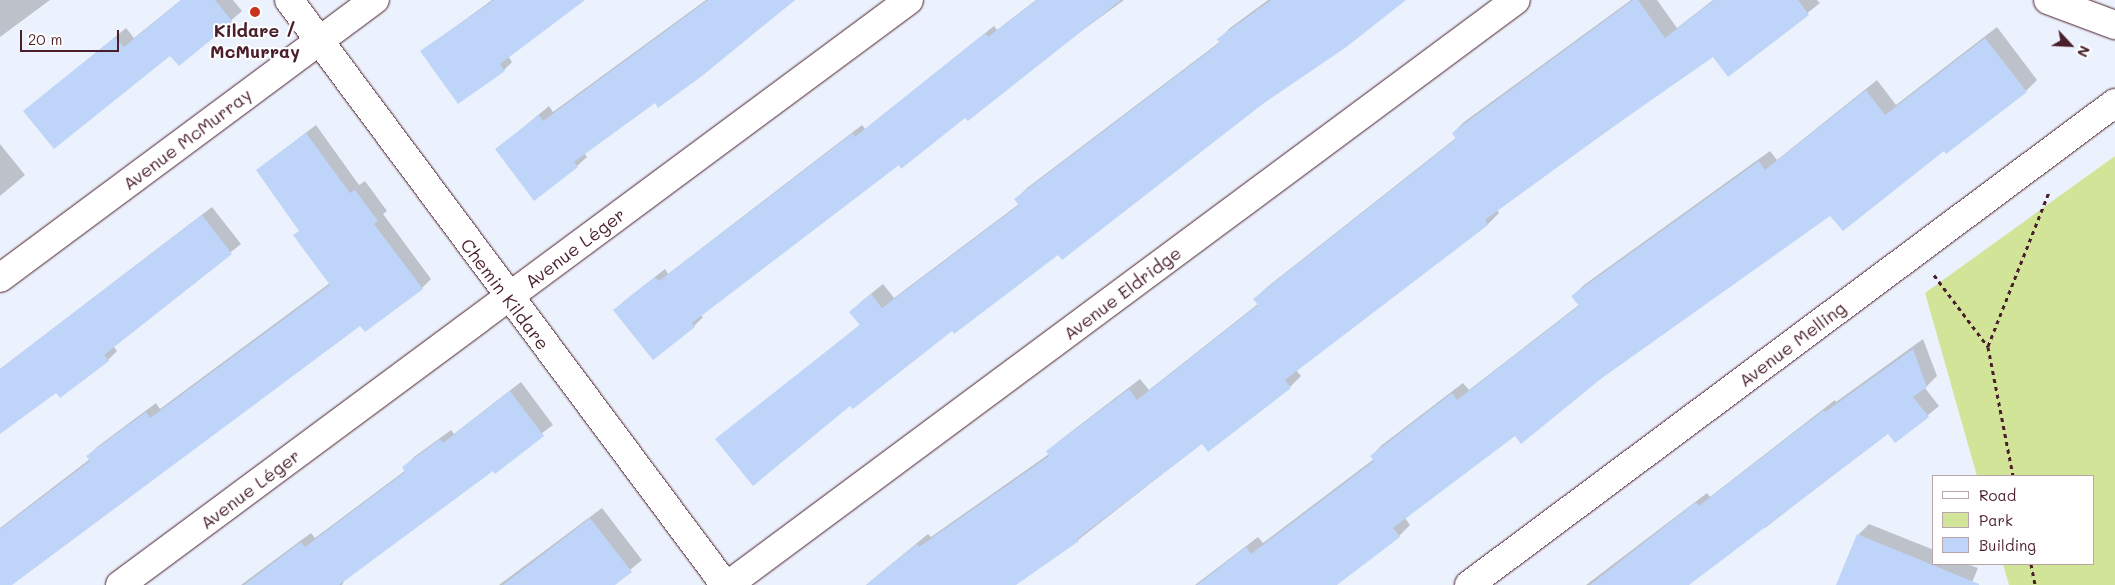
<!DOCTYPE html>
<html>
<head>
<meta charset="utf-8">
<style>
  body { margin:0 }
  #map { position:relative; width:2115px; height:585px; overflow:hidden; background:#ecf2fd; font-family:Mali,sans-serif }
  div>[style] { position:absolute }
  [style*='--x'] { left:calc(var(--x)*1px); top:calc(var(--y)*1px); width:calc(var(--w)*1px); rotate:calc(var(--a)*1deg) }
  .green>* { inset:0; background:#d2e498 }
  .shadow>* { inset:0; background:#0003 }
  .building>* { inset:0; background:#bed4f8 }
  .path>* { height:3px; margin-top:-1.5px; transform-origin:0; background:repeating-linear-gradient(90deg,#4a1f2b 0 4px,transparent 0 8px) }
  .roads { filter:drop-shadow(0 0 1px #4a1f2b) drop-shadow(0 0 1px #4a1f2b) }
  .minor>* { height:28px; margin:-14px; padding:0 14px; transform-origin:14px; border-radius:14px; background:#fff }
  .dots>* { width:14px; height:14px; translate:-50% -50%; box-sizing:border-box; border:2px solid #fff; border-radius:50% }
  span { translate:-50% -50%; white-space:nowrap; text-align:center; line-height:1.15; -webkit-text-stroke:4px #fff; paint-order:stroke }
  .poi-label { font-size:18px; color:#4a1f2b; font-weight:700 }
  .street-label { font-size:18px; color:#4a1f2b }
  .legend { position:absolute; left:1932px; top:475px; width:162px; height:90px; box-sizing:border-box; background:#fff; border:1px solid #b7a5aa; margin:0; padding:6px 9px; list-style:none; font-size:15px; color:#4a1f2b }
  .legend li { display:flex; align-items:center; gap:10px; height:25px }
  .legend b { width:25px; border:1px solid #b7a5aa }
  .north { position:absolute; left:2045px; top:20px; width:50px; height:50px; -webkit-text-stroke:4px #fff; paint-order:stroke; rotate:115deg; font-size:14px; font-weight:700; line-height:20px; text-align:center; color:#4a1f2b }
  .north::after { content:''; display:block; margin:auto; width:18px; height:22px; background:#4a1f2b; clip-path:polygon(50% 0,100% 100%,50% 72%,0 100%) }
  .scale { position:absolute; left:20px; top:30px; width:99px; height:22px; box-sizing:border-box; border:2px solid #4a1f2b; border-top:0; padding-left:6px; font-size:15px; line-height:18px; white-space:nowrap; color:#4a1f2b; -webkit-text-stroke:4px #fff; paint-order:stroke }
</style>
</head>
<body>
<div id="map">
  <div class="green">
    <div style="clip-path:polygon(2115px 156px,2115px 585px,2009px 585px,2003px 564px,2094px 564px,2094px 476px,1977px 476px,1925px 293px)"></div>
  </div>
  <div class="shadow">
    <div style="clip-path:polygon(0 0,50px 0,0 37px)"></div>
    <div style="clip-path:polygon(181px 0,233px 0,242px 11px,179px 65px,171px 54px,25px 111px,126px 28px,134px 38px)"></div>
    <div style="clip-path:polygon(492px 0,583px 0,508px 56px,512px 62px,504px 70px,422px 51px)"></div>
    <div style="clip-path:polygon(706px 0,795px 0,659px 106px,655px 101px,584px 153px,587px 157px,577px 166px,497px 149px,549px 106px,553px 112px)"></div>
    <div style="clip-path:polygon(1036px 0,1124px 0,899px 164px,701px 315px,703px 317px,694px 326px,654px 359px,623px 302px,665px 269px,668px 274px,862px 125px,865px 129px,994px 26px,997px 30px)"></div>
    <div style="clip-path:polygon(1268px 0,1405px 0,851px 404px,717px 439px,861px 324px,851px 312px,862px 301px,883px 284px,894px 298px,1019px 204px,1016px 199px,1027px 188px,1221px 41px,1219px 39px,1230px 28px)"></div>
    <div style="clip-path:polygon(1631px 0,1657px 0,1677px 28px,1713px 0,1817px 0,1820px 3px,1729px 75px,1713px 55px,1497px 210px,1499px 213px,1488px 224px,1296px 370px,1301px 376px,1290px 387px,1202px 443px,1078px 540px,1014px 585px,866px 585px,928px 534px,931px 537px,1049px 454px,1048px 452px,1059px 441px,1140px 379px,1149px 390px,1258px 304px,1255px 299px,1266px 288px,1456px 138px,1453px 133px,1464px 122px)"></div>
    <div style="clip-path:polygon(1997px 27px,2037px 80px,2026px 91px,1944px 150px,1831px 214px,1515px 434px,1405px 518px,1410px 525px,1399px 536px,1335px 585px,1195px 585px,1258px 537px,1263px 543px,1374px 459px,1371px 456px,1382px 445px,1463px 383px,1469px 390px,1579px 305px,1573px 296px,1584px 285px,1770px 151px,1777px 160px,1877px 80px,1896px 105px)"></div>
    <div style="clip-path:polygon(316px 125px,359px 185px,365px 181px,387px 211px,383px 214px,431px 279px,422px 288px,360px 324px,9px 585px,0 585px,0 528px,90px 459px,88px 456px,97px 447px,156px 403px,160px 409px,330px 283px,300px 230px,257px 170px)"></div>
    <div style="clip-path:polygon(0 144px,25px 175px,0 196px)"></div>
    <div style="clip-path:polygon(212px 207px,241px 244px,113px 346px,117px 351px,108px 360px,56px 391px,0 433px,0 369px)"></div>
    <div style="clip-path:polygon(1923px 339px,1937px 376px,1925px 388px,1939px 406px,1895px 442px,1888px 432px,1765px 528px,1763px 526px,1685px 585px,1586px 585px,1707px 493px,1710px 497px,1835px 400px,1836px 402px)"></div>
    <div style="clip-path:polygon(521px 382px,553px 425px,346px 578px,342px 585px,241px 585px,311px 533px,315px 538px,406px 470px,404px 467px,414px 457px,451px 430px,454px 434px)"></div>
    <div style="clip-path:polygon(602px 508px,642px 560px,612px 585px,499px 585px)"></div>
    <div style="clip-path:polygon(1869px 524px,1934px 550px,1934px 564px,1967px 564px,1978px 568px,1971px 585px,1838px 585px,1858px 535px)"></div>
  </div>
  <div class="building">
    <div style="clip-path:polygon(181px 0,215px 0,233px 22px,179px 66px,170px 56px,54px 149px,23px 111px,115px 37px,124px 47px)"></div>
    <div style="clip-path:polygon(494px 0,585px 0,500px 64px,505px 71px,458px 104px,420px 51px)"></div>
    <div style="clip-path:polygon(708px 0,795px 0,702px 76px,658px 108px,655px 103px,574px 162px,578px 167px,534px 201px,495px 149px,539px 115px,543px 121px)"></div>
    <div style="clip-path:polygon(1037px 0,1121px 0,968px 121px,965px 118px,901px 169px,899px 165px,692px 323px,695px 327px,653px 360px,613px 310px,655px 277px,659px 281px,853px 133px,855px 137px,985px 33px,988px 37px)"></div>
    <div style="clip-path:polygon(1271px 0,1406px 0,1345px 48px,1264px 103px,1062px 260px,1058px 255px,954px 334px,952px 331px,853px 409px,850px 406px,753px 486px,715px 439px,860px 325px,849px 312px,871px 294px,882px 308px,1019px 205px,1014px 199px,1220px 43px,1217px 39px)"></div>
    <div style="clip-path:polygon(1633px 0,1638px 0,1665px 38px,1714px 0,1798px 0,1809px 15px,1728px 77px,1713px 57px,1607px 131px,1485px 220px,1488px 225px,1285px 380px,1291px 388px,1208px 452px,1202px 444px,1077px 539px,1079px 541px,1016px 585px,866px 585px,917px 544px,919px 547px,1049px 456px,1046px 451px,1129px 389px,1137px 400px,1258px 305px,1253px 299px,1456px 139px,1452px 133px)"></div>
    <div style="clip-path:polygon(1985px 38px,2027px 92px,1946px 154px,1944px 151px,1843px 231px,1830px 216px,1602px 378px,1521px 444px,1515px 436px,1393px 528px,1400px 537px,1337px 585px,1197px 585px,1246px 547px,1251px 554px,1374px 461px,1370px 456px,1452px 393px,1457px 400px,1579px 306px,1571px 296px,1759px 161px,1765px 170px,1866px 90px,1885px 115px)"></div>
    <div style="clip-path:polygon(306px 133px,350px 193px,355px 190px,378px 221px,374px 224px,423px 289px,365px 332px,360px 326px,12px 585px,0 585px,0 529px,90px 461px,86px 456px,146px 412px,150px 418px,330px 285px,293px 235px,299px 231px,256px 170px)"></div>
    <div style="clip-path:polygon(202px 215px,232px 254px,104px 355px,109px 361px,60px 398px,56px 393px,0 434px,0 369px)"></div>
    <div style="clip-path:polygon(1913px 349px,1927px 387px,1913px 397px,1929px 417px,1895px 443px,1888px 434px,1689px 585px,1590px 585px,1696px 502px,1699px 506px,1824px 410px,1825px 412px)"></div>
    <div style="clip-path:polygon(510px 391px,544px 436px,495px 474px,493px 471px,339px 585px,244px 585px,301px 542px,305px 547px,405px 472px,402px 467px,440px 439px,443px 443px)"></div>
    <div style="clip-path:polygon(590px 518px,632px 572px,615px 585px,503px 585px)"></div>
    <div style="clip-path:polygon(1857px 534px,1979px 584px,1979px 585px,1836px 585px)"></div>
  </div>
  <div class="path">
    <div style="--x:1934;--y:275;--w:90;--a:53.1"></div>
    <div style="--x:1988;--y:347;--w:131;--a:79"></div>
    <div style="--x:1988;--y:346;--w:166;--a:-68.4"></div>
    <div style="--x:2031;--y:564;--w:21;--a:79"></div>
  </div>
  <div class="roads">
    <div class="minor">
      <div style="--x:289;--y:0;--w:730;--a:53.3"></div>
      <div style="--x:2048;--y:0;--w:72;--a:20.5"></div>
      <div style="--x:0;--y:278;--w:467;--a:-36.6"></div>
      <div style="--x:120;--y:585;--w:982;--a:-36.55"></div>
      <div style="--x:728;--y:585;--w:981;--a:-36.59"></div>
      <div style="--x:1469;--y:585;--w:806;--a:-36.73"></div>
    </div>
  </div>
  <div class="dots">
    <div style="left:255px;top:12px;background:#c8321e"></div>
  </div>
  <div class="poi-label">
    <span style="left:255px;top:41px">Kildare /<br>McMurray</span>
  </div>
  <div class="street-label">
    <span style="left:187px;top:139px;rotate:-37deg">Avenue McMurray</span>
    <span style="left:575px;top:248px;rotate:-37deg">Avenue Léger</span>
    <span style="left:1122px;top:293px;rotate:-37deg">Avenue Eldridge</span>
    <span style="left:505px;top:294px;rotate:53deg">Chemin Kildare</span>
    <span style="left:1792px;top:344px;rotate:-37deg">Avenue Melling</span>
    <span style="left:250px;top:489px;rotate:-37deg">Avenue Léger</span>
  </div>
  <ul class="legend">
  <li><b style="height:6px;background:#fff"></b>Road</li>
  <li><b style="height:14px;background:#d2e498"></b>Park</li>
  <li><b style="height:14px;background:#bed4f8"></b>Building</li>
  </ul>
  <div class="north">N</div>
  <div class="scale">20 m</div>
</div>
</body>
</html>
